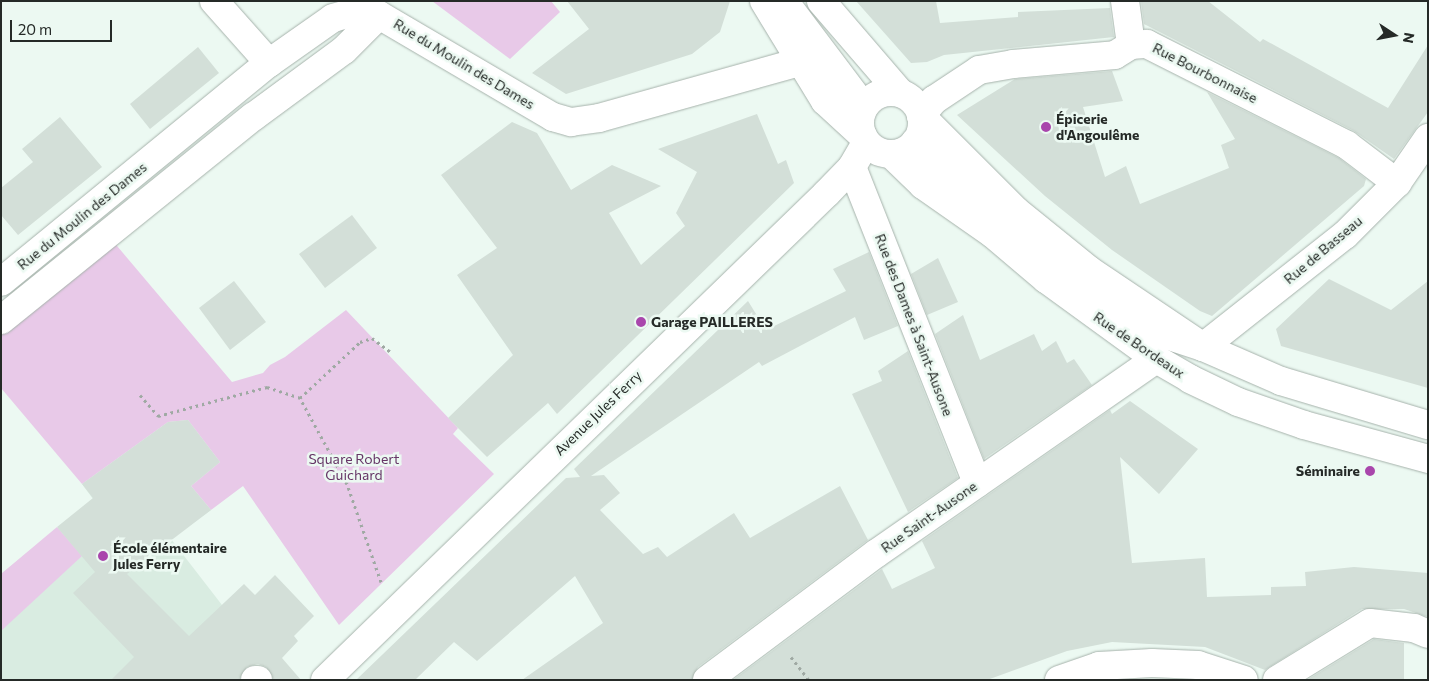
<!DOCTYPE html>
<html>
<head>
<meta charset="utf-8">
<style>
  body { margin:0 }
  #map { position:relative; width:1429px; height:681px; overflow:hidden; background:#ecf9f2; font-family:Commissioner,sans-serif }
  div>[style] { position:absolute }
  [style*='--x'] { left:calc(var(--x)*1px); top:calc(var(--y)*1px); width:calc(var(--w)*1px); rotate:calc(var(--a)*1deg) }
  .built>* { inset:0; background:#d9ece1 }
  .green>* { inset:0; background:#e8c9e8 }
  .building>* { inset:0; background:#d3dfd8 }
  .path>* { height:3px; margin-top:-1.5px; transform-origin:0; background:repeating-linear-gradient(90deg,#9fa9a3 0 2.5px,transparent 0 6.5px) }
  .roads { filter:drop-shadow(0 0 1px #a6b2ab) drop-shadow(0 0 1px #a6b2ab) }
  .minor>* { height:28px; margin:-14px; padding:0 14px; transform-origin:14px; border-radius:14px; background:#fff }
  .major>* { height:28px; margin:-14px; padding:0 14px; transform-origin:14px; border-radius:14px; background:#fff }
  .major>.ring { margin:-14px; padding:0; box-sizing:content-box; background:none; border:28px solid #fff; border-radius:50% }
  .dots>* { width:14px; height:14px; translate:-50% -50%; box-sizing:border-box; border:2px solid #ecf9f2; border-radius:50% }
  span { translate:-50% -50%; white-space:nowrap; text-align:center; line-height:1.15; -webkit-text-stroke:5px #ecf9f2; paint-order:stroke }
  .street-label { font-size:14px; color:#252a27 }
  .poi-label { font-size:14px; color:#252a27; font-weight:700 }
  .left { translate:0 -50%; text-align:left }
  .right { translate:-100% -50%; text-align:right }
  .park-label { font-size:14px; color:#663667 }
  .frame { position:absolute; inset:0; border:2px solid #252a27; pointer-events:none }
  .north { position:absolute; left:1369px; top:10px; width:50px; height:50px; -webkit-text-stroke:4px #ecf9f2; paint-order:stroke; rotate:101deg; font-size:14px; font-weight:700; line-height:20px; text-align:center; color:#252a27 }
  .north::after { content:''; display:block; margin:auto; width:18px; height:22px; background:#252a27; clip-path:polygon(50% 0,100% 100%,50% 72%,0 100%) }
  .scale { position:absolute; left:10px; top:20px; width:102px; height:22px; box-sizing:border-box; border:2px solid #252a27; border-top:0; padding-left:6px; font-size:15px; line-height:18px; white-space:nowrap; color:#252a27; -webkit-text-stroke:4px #ecf9f2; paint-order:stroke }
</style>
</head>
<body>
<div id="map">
  <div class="built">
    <div style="clip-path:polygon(188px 420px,220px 462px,191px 486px,211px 510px,171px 539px,259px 653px,234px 680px,1px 680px,1px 574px,93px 499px,82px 484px,168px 422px)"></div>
  </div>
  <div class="green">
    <div style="clip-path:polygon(432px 1px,551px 1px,560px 12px,510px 59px)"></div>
    <div style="clip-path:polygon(112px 240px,232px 382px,263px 373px,270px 365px,285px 357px,346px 310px,458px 428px,453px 434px,494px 474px,339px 625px,243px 486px,211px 510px,191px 486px,220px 462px,188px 420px,168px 422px,82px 484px,1px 388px,1px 329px)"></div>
    <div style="clip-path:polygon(57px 527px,82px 556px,1px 631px,1px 574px)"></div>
  </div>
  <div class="building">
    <div style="clip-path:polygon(567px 1px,730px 1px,720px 32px,692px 54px,566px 94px,532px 73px,589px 29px)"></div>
    <div style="clip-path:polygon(856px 1px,936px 1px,940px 23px,1018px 17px,1018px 12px,1110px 8px,1114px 37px,944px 55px,927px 62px,911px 63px)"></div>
    <div style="clip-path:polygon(1141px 1px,1208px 1px,1260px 42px,1263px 39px,1388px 108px,1428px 45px,1428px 112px,1394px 159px,1354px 131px,1144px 24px)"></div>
    <div style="clip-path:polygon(198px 47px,219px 73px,150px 129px,130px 104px)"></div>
    <div style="clip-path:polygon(1112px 71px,1123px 101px,1083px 107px,1105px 177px,1126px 166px,1140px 204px,1229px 168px,1221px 145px,1235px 139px,1207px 92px,1339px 158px,1366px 179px,1364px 186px,1212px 316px,1200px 311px,1112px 250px,1045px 196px,957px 115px,1015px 79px)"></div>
    <div style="clip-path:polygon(757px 114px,778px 164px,786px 160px,794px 183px,557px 414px,548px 403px,487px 457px,448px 418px,513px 355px,457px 275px,497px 248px,441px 175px,512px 122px,537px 133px,571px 190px,612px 165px,661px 186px,609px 213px,641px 265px,685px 226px,676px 213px,697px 172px,658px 149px)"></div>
    <div style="clip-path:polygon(60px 117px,102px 167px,18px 235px,1px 215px,1px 188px,33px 162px,22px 149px)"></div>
    <div style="clip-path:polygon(352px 215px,377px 248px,325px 288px,299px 254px)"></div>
    <div style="clip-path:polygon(869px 252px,898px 326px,864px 340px,855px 317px,762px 366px,759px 362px,591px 476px,604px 475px,620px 493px,600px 510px,643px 554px,658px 547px,667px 557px,734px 513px,750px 538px,840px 486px,868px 540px,698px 667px,692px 680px,522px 680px,603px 623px,575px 576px,477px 661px,454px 642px,415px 680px,356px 680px,566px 478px,580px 477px,574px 469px,748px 301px,766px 330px,846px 291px,833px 269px)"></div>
    <div style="clip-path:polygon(938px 258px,958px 302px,927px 315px,911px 274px)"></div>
    <div style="clip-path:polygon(1329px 279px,1391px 310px,1428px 281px,1428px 388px,1281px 346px,1276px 329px)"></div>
    <div style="clip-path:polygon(234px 281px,266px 322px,230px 350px,199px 308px)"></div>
    <div style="clip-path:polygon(963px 315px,980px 360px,1034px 334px,1042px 351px,1056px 341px,1067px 363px,1074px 359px,1092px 385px,984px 459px,935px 334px)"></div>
    <div style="clip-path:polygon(908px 351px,958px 478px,908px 512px,852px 394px,882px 381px,878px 371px)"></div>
    <div style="clip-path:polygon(1130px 401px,1198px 449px,1159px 494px,1120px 457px,1132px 563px,1205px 558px,1207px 597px,1271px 595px,1271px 587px,1306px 586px,1305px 572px,1354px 567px,1428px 573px,1428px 617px,1404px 609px,1362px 609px,1265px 670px,1205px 647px,1112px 642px,1067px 651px,987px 680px,733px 680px,882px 569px,892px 589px,935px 568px,922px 541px,1110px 410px,1112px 414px)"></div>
    <div style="clip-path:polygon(188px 420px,220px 462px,191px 486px,211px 510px,127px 574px,189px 636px,244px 584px,255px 595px,275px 575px,314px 616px,294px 636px,298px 641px,282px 658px,301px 680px,274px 680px,266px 667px,258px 664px,247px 667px,239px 680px,111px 680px,134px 657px,73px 593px,95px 572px,57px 527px,93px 498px,82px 484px,168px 422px)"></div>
    <div style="clip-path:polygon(1374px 639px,1404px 643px,1404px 680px,1307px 680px)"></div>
  </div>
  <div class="path">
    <div style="--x:140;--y:395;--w:28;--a:49"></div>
    <div style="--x:158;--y:416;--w:113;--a:-14.9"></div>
    <div style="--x:267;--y:387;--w:35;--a:18"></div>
    <div style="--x:381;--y:582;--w:104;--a:-109.1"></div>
    <div style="--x:347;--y:484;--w:98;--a:-118.7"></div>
    <div style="--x:300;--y:398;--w:82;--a:-43"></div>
    <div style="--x:360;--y:342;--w:13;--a:-18"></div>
    <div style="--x:372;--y:338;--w:25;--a:37"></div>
    <div style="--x:791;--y:657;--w:29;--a:52"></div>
  </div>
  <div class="roads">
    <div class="minor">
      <div style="--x:214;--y:1;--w:83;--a:48.4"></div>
      <div style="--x:784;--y:1;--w:133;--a:53"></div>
      <div style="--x:1125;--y:1;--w:44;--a:82.2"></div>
      <div style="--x:921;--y:116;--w:21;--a:-51"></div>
      <div style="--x:934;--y:100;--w:54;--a:-33.7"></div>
      <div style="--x:979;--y:70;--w:35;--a:-10"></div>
      <div style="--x:1013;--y:64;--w:102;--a:-5"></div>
      <div style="--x:1115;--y:55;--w:19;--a:-32"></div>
      <div style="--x:1131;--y:45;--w:16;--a:-4"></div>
      <div style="--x:1147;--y:44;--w:224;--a:26.8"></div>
      <div style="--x:1347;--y:145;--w:63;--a:37.2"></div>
      <div style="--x:915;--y:142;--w:205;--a:40.8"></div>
      <div style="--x:1070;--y:276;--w:85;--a:35.9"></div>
      <div style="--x:1139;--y:326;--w:67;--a:18.2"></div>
      <div style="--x:1203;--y:347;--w:181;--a:-38.3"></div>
      <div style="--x:1345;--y:235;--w:74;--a:-45"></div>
      <div style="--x:1397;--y:183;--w:55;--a:-55.4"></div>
      <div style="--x:852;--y:167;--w:340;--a:68.4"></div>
      <div style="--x:1;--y:282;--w:346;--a:-39.3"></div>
      <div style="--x:269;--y:63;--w:78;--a:-35.1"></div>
      <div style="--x:333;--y:18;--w:25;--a:-16"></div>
      <div style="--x:357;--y:11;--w:22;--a:10"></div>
      <div style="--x:379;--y:15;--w:202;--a:30.4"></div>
      <div style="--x:553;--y:117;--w:19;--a:16"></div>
      <div style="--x:571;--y:122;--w:28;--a:-8"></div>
      <div style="--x:599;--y:118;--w:209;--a:-15.6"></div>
      <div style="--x:1;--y:320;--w:324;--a:-38.9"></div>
      <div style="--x:253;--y:117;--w:113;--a:-36.4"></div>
      <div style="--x:344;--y:50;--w:49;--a:-45"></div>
      <div style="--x:255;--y:680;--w:3;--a:0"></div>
      <div style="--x:325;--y:680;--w:699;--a:-44.13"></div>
      <div style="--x:827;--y:193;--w:36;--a:-46"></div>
      <div style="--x:852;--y:167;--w:28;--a:-60"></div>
      <div style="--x:707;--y:680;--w:212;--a:-36.8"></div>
      <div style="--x:877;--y:553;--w:340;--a:-34.8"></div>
      <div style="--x:1059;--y:680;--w:42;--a:-19.3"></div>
      <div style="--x:1099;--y:666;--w:53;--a:-3.2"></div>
      <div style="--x:1152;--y:663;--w:46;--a:2.5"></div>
      <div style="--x:1198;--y:665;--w:48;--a:18.1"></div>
      <div style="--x:1277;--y:680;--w:109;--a:-31.5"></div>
      <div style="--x:1370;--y:623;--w:44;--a:6.5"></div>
      <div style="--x:1414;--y:628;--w:15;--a:23"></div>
    </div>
    <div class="major">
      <div style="--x:764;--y:1;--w:117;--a:58.6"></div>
      <div style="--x:825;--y:101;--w:52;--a:42.6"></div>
      <div style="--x:821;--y:1;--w:121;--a:49.3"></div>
      <div class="ring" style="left:860px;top:92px;width:34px;height:34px"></div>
      <div style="--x:921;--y:116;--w:134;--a:45"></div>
      <div style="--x:1016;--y:211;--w:94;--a:38.9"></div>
      <div style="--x:1089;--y:270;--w:138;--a:34"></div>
      <div style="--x:1203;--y:347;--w:85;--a:23.6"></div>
      <div style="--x:1281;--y:381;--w:153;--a:16.7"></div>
      <div style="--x:891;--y:154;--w:45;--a:44.1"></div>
      <div style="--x:923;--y:185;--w:85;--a:35"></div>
      <div style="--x:993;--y:234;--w:70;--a:40.3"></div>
      <div style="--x:1046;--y:279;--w:136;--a:36"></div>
      <div style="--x:1156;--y:359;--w:39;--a:30"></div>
      <div style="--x:1190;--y:379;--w:53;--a:25.6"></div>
      <div style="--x:1238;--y:402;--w:70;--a:19.2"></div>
      <div style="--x:1304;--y:425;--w:129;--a:15.3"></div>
    </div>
  </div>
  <div class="dots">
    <div style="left:1046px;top:127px;background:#a946ac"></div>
    <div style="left:641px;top:322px;background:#a946ac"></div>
    <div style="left:1370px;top:471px;background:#a946ac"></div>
    <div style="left:103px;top:556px;background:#a946ac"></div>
  </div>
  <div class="street-label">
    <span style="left:464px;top:64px;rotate:31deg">Rue du Moulin des Dames</span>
    <span style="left:1205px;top:73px;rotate:27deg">Rue Bourbonnaise</span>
    <span style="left:82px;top:216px;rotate:-39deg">Rue du Moulin des Dames</span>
    <span style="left:1323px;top:250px;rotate:-40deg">Rue de Basseau</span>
    <span style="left:914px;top:325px;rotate:69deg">Rue des Dames à Saint-Ausone</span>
    <span style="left:1139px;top:345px;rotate:34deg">Rue de Bordeaux</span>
    <span style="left:598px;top:413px;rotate:-44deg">Avenue Jules Ferry</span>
    <span style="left:929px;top:517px;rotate:-35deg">Rue Saint-Ausone</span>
  </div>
  <div class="poi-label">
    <span class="left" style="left:1056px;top:127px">Épicerie<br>d'Angoulême</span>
    <span class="left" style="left:651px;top:322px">Garage PAILLERES</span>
    <span class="right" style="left:1360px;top:471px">Séminaire</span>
    <span class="left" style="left:113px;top:556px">École élémentaire<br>Jules Ferry</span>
  </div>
  <div class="park-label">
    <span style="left:354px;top:467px">Square Robert<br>Guichard</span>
  </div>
  <div class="frame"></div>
  <div class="north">N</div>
  <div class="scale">20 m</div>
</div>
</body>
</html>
